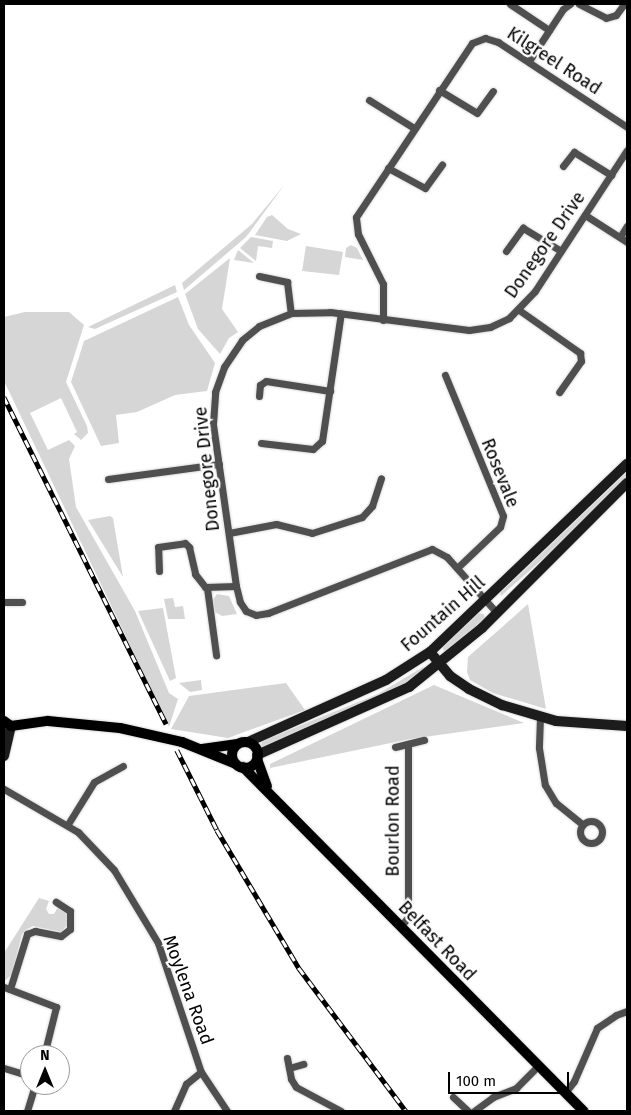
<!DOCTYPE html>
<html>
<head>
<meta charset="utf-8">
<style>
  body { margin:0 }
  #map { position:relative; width:631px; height:1115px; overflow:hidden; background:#fff; font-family:"Fira Sans",sans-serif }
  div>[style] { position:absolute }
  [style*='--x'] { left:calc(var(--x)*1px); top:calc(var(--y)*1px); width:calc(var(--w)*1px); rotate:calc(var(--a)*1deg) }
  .green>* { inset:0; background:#d6d6d6 }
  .roads { filter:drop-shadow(0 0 1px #dbdbdb) drop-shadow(0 0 1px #dbdbdb) }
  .street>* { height:7px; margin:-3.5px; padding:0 3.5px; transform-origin:3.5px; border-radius:3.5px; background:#4f4f4f }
  .street>.ring { margin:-3.5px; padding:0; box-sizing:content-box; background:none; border:7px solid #4f4f4f; border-radius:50% }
  .secondary>* { height:10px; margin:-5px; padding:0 5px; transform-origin:5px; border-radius:5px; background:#1c1c1c }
  .primary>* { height:10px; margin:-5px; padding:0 5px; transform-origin:5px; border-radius:5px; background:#000 }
  .primary>.ring { margin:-5px; padding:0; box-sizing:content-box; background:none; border:10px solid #000; border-radius:50% }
  .rail>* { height:4.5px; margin-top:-2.25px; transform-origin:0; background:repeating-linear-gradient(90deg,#fff 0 8px,#000 0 16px); box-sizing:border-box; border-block:1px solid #000 }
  span { translate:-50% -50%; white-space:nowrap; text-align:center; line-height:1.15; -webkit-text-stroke:4.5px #fff; paint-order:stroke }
  .street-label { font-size:18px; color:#000 }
  .frame { position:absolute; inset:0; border:5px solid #000; pointer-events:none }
  .north { position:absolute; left:20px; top:1045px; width:50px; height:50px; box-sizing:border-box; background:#fff; border:1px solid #999; border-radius:50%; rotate:0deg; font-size:14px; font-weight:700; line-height:20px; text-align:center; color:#000 }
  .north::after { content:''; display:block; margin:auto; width:18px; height:22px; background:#000; clip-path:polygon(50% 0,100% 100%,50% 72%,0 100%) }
  .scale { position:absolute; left:448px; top:1072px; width:121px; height:22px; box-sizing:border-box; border:2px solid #000; border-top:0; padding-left:6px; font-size:15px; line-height:18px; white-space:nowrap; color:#000; -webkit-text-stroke:4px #fff; paint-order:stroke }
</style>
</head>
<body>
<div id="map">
  <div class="green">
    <div style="clip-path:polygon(285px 184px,246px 237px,184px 290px,182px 283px,252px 224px)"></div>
    <div style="clip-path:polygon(272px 215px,288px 229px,301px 234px,287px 241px,255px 235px,267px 217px)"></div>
    <div style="clip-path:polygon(251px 237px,273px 241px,272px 248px,258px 246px,256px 261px,240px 248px)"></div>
    <div style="clip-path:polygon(351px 245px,357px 248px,363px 260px,345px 257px,346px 248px)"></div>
    <div style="clip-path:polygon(306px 246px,343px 252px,339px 275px,302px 271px)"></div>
    <div style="clip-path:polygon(238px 250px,254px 263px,234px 260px)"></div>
    <div style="clip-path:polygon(230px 258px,222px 309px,238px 332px,229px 338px,220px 354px,198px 329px,185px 294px)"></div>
    <div style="clip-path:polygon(175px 285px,177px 292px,95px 329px,88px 327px)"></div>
    <div style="clip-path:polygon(178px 297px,189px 325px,215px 363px,207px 391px,175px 395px,137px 412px,116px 415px,119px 443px,101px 446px,71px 382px,84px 341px)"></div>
    <div style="clip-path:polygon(25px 312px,69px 312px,84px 325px,66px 382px,87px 426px,88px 433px,81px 440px,74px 434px,77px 432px,61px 398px,30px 413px,48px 450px,69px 440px,75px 446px,69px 459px,76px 507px,135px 611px,169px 693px,178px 699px,169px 727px,4px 381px,4px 317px)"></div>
    <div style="clip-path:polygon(627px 472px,627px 477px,595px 513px,501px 596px,500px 593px)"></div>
    <div style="clip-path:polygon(110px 516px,113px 518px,123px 577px,88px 520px)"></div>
    <div style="clip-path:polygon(217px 594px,229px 596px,237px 614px,222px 616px,215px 612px,213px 600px)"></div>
    <div style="clip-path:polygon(173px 598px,175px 607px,183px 606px,185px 619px,168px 619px,164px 599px)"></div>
    <div style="clip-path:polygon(528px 604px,546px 709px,493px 693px,470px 680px,467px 672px,468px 657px)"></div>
    <div style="clip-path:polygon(163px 608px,176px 678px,170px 681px,138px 611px)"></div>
    <div style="clip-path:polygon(478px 613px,484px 614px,485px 619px,449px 652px,444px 652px,443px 647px)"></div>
    <div style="clip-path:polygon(423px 667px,426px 667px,408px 682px,383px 696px,262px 748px,261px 746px,262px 741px,378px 694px)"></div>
    <div style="clip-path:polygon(201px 680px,202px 690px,190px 692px,179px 683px)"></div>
    <div style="clip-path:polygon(286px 683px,305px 710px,228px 738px,171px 729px,189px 696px)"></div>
    <div style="clip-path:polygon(434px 685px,524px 723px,410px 739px,270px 768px,270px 764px)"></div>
    <div style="clip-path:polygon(39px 898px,49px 901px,46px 909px,49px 914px,54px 914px,58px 907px,67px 910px,70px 922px,61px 932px,33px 926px,27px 929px,22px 934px,12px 974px,4px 982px,4px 953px)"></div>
  </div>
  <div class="roads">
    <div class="street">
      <div style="--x:510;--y:4;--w:47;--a:33.7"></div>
      <div style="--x:579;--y:4;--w:30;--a:27"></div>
      <div style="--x:606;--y:18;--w:10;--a:-17"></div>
      <div style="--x:616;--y:15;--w:14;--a:-54"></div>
      <div style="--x:529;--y:61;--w:62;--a:-56.8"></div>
      <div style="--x:563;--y:9;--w:9;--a:-36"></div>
      <div style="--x:439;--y:90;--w:44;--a:31.2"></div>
      <div style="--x:477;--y:113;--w:27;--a:-54"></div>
      <div style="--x:369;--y:100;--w:53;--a:31.9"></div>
      <div style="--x:563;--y:166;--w:18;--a:-52"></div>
      <div style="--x:574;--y:152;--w:44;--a:31.9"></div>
      <div style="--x:388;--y:168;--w:42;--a:28.4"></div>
      <div style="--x:425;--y:188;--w:29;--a:-54"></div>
      <div style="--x:585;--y:215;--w:50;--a:32.7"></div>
      <div style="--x:620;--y:237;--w:13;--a:-58"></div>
      <div style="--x:506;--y:251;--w:29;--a:-54"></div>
      <div style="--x:523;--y:228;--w:44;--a:31.2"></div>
      <div style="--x:259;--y:276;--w:29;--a:12"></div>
      <div style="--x:287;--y:282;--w:31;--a:83"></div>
      <div style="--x:519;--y:310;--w:75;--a:35.2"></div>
      <div style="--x:580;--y:353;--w:8;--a:83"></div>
      <div style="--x:581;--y:361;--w:38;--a:125"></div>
      <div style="--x:383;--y:320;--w:36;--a:-90"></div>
      <div style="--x:383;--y:284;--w:56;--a:-116.6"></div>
      <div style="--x:358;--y:234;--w:17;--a:-97"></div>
      <div style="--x:356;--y:217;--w:209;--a:-56.3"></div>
      <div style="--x:472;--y:43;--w:14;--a:-21"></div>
      <div style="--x:485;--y:38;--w:14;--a:17"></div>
      <div style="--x:498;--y:42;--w:154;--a:33.4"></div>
      <div style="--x:445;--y:375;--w:152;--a:67.6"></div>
      <div style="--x:503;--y:516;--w:11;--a:105"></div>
      <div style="--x:500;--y:527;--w:59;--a:136.4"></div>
      <div style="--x:259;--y:396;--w:11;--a:-85"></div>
      <div style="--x:260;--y:385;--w:7;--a:-34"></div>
      <div style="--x:266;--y:381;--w:65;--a:8.9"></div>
      <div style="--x:261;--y:443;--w:52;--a:6.6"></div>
      <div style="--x:313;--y:449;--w:12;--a:-42"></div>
      <div style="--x:322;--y:441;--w:129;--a:-81.6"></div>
      <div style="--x:108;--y:479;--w:112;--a:-7.7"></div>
      <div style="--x:229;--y:533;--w:48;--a:-10.8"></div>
      <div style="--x:276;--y:524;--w:37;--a:14"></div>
      <div style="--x:312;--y:533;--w:52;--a:-17.7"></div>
      <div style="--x:362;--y:517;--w:15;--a:-48"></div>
      <div style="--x:372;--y:506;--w:29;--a:-72"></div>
      <div style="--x:159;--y:571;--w:24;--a:-92"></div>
      <div style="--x:158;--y:547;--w:27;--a:-8"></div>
      <div style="--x:185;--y:543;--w:6;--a:45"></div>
      <div style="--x:189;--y:547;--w:28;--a:77"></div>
      <div style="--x:195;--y:574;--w:16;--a:52"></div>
      <div style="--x:205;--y:587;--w:31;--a:-2"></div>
      <div style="--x:207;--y:588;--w:68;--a:82.3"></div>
      <div style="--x:4;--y:602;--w:18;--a:0"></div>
      <div style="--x:497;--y:613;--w:75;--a:-131.8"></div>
      <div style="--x:447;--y:557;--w:17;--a:-152"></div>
      <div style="--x:432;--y:549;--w:176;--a:158.7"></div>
      <div style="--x:268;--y:613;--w:12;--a:171"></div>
      <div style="--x:256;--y:615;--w:11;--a:-158"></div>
      <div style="--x:246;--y:611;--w:11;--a:-124"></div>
      <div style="--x:240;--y:602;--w:16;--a:-104"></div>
      <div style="--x:236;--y:586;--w:164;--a:-98.1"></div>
      <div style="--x:213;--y:424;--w:32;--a:-86"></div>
      <div style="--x:215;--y:392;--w:27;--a:-70"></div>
      <div style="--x:224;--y:367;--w:32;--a:-56"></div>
      <div style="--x:242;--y:340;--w:22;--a:-39"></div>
      <div style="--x:259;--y:326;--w:35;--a:-22"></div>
      <div style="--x:291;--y:313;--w:39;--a:-1"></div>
      <div style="--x:330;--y:312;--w:140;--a:7.4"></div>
      <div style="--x:469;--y:330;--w:21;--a:-8"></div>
      <div style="--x:490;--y:327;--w:21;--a:-25"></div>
      <div style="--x:509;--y:318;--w:37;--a:-46"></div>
      <div style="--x:535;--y:291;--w:168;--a:-56.9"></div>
      <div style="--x:540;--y:717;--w:31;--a:92"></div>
      <div style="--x:539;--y:748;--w:37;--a:81"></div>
      <div style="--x:545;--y:785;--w:21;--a:59"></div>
      <div style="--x:556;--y:803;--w:33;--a:39"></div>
      <div style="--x:395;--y:747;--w:30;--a:-14"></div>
      <div style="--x:4;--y:789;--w:86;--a:30.2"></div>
      <div style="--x:78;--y:832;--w:52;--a:46.5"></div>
      <div style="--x:114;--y:870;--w:85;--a:58.9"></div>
      <div style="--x:158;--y:943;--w:136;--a:71.6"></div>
      <div style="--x:201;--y:1072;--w:47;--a:56.3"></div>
      <div class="ring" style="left:580px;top:821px;width:15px;height:15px"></div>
      <div style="--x:68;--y:824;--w:49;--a:-58.2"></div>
      <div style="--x:94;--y:782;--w:33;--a:-29"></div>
      <div style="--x:401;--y:926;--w:11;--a:-52"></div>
      <div style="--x:408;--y:917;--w:173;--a:-90"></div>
      <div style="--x:4;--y:987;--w:56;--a:21"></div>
      <div style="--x:56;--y:1007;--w:49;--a:104"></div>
      <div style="--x:10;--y:989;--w:58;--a:-72.8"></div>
      <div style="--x:27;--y:934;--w:9;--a:-21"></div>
      <div style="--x:35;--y:931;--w:26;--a:11"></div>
      <div style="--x:61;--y:936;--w:11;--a:-38"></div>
      <div style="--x:70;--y:929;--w:18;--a:-90"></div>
      <div style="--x:70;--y:911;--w:17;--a:-147"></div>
      <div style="--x:287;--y:1058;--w:21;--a:79"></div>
      <div style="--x:291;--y:1079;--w:9;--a:58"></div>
      <div style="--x:296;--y:1087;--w:51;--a:28.1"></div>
      <div style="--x:4;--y:1068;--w:27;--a:17"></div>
      <div style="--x:289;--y:1068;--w:15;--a:-16"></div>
      <div style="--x:565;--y:1093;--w:15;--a:-53"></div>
      <div style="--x:574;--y:1081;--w:58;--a:-66.5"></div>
      <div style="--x:597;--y:1028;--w:23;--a:-34"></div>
      <div style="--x:616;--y:1015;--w:12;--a:-20"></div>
      <div style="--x:453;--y:1097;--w:21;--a:43"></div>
      <div style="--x:27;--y:1111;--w:27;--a:-73"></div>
      <div style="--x:174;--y:1111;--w:30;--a:-66"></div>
      <div style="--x:186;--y:1084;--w:19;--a:-39"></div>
      <div style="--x:474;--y:1111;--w:24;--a:-36"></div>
      <div style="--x:493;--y:1097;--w:25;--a:-21"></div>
      <div style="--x:516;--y:1088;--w:31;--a:-45"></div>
    </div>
    <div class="secondary">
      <div style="--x:430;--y:652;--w:31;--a:50"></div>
      <div style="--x:450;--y:676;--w:23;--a:34"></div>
      <div style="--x:469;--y:689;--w:37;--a:26"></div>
      <div style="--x:502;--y:705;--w:56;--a:16.5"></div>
      <div style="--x:556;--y:721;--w:71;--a:4"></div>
      <div style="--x:248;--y:742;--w:151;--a:-24.2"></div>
      <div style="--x:386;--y:680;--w:52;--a:-32.5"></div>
      <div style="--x:430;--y:652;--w:272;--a:-43.7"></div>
      <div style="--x:257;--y:755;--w:167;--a:-24.1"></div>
      <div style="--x:409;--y:687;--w:94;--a:-38.9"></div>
      <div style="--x:482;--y:628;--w:205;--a:-45"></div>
      <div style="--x:4;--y:756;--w:31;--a:-77"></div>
    </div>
    <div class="primary">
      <div style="--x:4;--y:721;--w:9;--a:36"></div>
      <div style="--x:11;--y:726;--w:37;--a:-8"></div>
      <div style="--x:48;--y:721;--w:72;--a:5.6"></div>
      <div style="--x:120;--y:728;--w:64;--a:12.7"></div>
      <div style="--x:182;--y:742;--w:58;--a:22.2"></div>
      <div class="ring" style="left:232px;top:742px;width:16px;height:16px"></div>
      <div style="--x:202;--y:749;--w:36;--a:-8"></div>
      <div style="--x:257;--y:759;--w:29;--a:70"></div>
      <div style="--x:243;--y:767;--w:484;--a:45.3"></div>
    </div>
  </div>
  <div class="rail">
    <div style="--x:4;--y:397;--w:365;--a:63.6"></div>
    <div style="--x:177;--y:750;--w:89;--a:63.4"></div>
    <div style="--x:217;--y:830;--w:161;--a:59.3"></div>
    <div style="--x:299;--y:968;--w:179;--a:53.2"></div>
  </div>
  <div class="street-label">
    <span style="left:554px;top:61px;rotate:33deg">Kilgreel Road</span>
    <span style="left:545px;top:245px;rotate:-55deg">Donegore Drive</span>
    <span style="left:207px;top:469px;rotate:-96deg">Donegore Drive</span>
    <span style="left:500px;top:473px;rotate:68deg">Rosevale</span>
    <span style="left:443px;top:614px;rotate:-41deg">Fountain Hill</span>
    <span style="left:393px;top:821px;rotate:-90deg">Bourlon Road</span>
    <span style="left:437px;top:941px;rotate:46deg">Belfast Road</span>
    <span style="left:188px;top:990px;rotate:70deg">Moylena Road</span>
  </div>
  <div class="frame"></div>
  <div class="north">N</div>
  <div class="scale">100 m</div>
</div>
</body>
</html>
